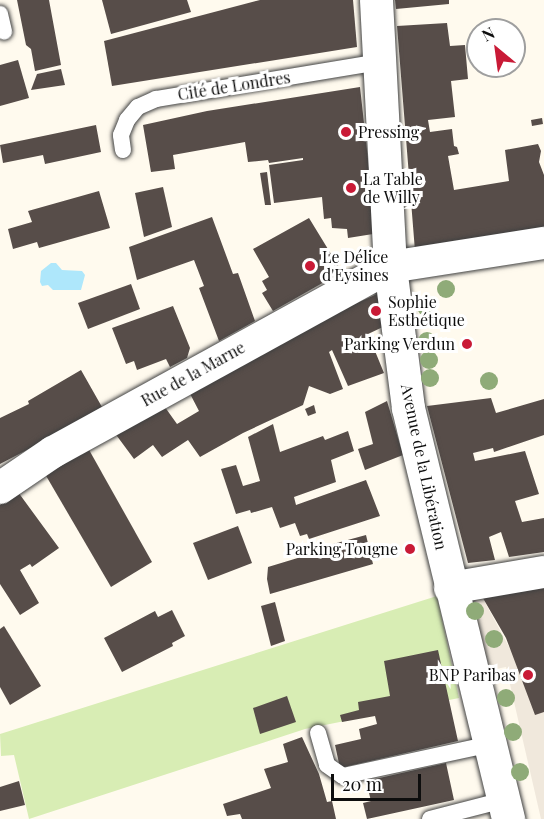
<!DOCTYPE html>
<html>
<head>
<meta charset="utf-8">
<style>
  body { margin:0 }
  #map { position:relative; width:544px; height:819px; overflow:hidden; background:#fffaee; font-family:"Playfair Display",serif }
  div>[style] { position:absolute }
  [style*='--x'] { left:calc(var(--x)*1px); top:calc(var(--y)*1px); width:calc(var(--w)*1px); rotate:calc(var(--a)*1deg) }
  .green>* { inset:0; background:#d8edb4 }
  .plaza>* { inset:0; background:#f0e8dc }
  .water>* { inset:0; background:#aee7fb }
  .building>* { inset:0; background:#574d49 }
  .roads { filter:drop-shadow(0 0 2px #414141) drop-shadow(0 0 2px #414141) }
  .service>* { height:16px; margin:-8px; padding:0 8px; transform-origin:8px; border-radius:8px; background:#fff }
  .minor>* { height:32px; margin:-16px; padding:0 16px; transform-origin:16px; border-radius:16px; background:#fff }
  .tertiary>* { height:33px; margin:-16.5px; padding:0 16.5px; transform-origin:16.5px; border-radius:16.5px; background:#fff }
  .trees>* { width:18px; height:18px; margin:-9px; border-radius:50%; background:#8fab78 }
  .dots>* { width:16px; height:16px; translate:-50% -50%; box-sizing:border-box; border:3px solid #fff; border-radius:50% }
  span { translate:-50% -50%; white-space:nowrap; text-align:center; line-height:1.15; -webkit-text-stroke:6px #fff; paint-order:stroke }
  .street-label { font-size:16px; color:#0e0e0e }
  .poi-label { font-size:16px; color:#0e0e0e }
  .left { translate:0 -50%; text-align:left }
  .right { translate:-100% -50%; text-align:right }
  .north { position:absolute; left:466px; top:18px; width:60px; height:60px; box-sizing:border-box; background:#fff; border:2px solid #9f9f9f; border-radius:50%; rotate:331deg; font-size:16px; font-weight:700; line-height:24px; text-align:center; color:#0e0e0e }
  .north::after { content:''; display:block; margin:auto; width:21px; height:27px; background:#c91a36; clip-path:polygon(50% 0,100% 100%,50% 72%,0 100%) }
  .scale { position:absolute; left:331px; top:774px; width:90px; height:27px; box-sizing:border-box; border:3px solid #0e0e0e; border-top:0; padding-left:8px; font-size:18px; line-height:21px; white-space:nowrap; color:#0e0e0e; -webkit-text-stroke:4px #fff; paint-order:stroke }
</style>
</head>
<body>
<div id="map">
  <div class="green">
    <div style="clip-path:polygon(437px 596px,459px 698px,305px 729px,29px 819px,14px 755px,1px 756px,0 734px)"></div>
  </div>
  <div class="plaza">
    <div style="clip-path:polygon(480px 593px,544px 712px,544px 819px,541px 819px,506px 667px,486px 671px,469px 595px)"></div>
  </div>
  <div class="water">
    <div style="clip-path:polygon(51px 263px,56px 263px,62px 270px,82px 271px,85px 275px,81px 290px,53px 290px,48px 285px,42px 286px,40px 282px,41px 271px)"></div>
  </div>
  <div class="building">
    <div style="clip-path:polygon(17px 0,49px 0,61px 65px,35px 71px,31px 49px,26px 45px)"></div>
    <div style="clip-path:polygon(102px 0,187px 0,191px 12px,111px 34px)"></div>
    <div style="clip-path:polygon(260px 0,353px 0,357px 47px,112px 86px,104px 41px)"></div>
    <div style="clip-path:polygon(395px 0,449px 0,449px 4px,396px 9px)"></div>
    <div style="clip-path:polygon(447px 23px,450px 46px,465px 45px,468px 79px,451px 81px,455px 117px,428px 120px,430px 132px,452px 129px,454px 146px,457px 147px,459px 154px,448px 156px,454px 190px,509px 181px,505px 150px,538px 144px,541px 151px,539px 162px,544px 175px,544px 228px,415px 251px,397px 26px)"></div>
    <div style="clip-path:polygon(18px 60px,29px 98px,0 106px,0 65px)"></div>
    <div style="clip-path:polygon(61px 69px,65px 85px,31px 90px,37px 74px)"></div>
    <div style="clip-path:polygon(360px 87px,376px 231px,373px 234px,348px 238px,347px 229px,332px 228px,331px 218px,324px 219px,322px 197px,274px 203px,269px 165px,303px 160px,303px 158px,269px 163px,268px 160px,248px 162px,245px 142px,173px 155px,175px 169px,151px 172px,143px 125px,207px 111px)"></div>
    <div style="clip-path:polygon(542px 118px,543px 124px,532px 126px,531px 120px)"></div>
    <div style="clip-path:polygon(96px 125px,101px 152px,45px 164px,43px 155px,3px 163px,0 145px)"></div>
    <div style="clip-path:polygon(267px 172px,271px 205px,265px 205px,260px 173px)"></div>
    <div style="clip-path:polygon(163px 187px,172px 227px,144px 237px,135px 193px)"></div>
    <div style="clip-path:polygon(99px 191px,110px 228px,39px 248px,37px 242px,13px 249px,8px 229px,32px 222px,28px 211px)"></div>
    <div style="clip-path:polygon(212px 217px,233px 274px,238px 273px,255px 321px,219px 341px,199px 288px,204px 286px,194px 260px,137px 280px,129px 247px)"></div>
    <div style="clip-path:polygon(309px 218px,342px 272px,273px 311px,262px 293px,267px 290px,262px 281px,269px 277px,253px 249px)"></div>
    <div style="clip-path:polygon(131px 284px,140px 309px,88px 329px,78px 303px)"></div>
    <div style="clip-path:polygon(377px 294px,385px 326px,368px 334px,384px 373px,348px 386px,332px 350px,329px 352px,343px 389px,330px 394px,309px 386px,303px 405px,243px 433px,200px 457px,188px 440px,162px 457px,153px 445px,134px 459px,114px 432px,162px 403px,177px 424px,199px 411px,187px 388px,248px 352px)"></div>
    <div style="clip-path:polygon(173px 306px,190px 348px,187px 358px,170px 367px,166px 359px,137px 370px,134px 361px,126px 364px,112px 328px)"></div>
    <div style="clip-path:polygon(81px 370px,102px 407px,48px 439px,0 464px,0 418px,29px 404px,28px 401px)"></div>
    <div style="clip-path:polygon(491px 398px,496px 413px,544px 399px,544px 435px,494px 452px,493px 448px,473px 453px,475px 461px,525px 451px,539px 494px,515px 501px,522px 522px,544px 518px,544px 552px,509px 557px,501px 532px,489px 537px,495px 560px,468px 563px,427px 406px)"></div>
    <div style="clip-path:polygon(387px 401px,403px 455px,365px 470px,358px 449px,373px 444px,365px 412px)"></div>
    <div style="clip-path:polygon(314px 405px,316px 413px,308px 416px,305px 409px)"></div>
    <div style="clip-path:polygon(273px 424px,280px 452px,323px 436px,325px 440px,348px 431px,354px 451px,331px 460px,336px 482px,294px 497px,296px 505px,366px 480px,380px 516px,309px 539px,307px 534px,300px 536px,295px 523px,280px 528px,272px 507px,251px 513px,250px 510px,236px 514px,221px 469px,236px 465px,243px 486px,260px 481px,248px 437px)"></div>
    <div style="clip-path:polygon(88px 448px,152px 562px,111px 587px,45px 474px)"></div>
    <div style="clip-path:polygon(18px 492px,59px 548px,32px 567px,30px 564px,20px 570px,39px 603px,20px 615px,0 584px,0 505px)"></div>
    <div style="clip-path:polygon(238px 526px,252px 563px,208px 580px,193px 543px)"></div>
    <div style="clip-path:polygon(366px 535px,373px 564px,270px 594px,267px 579px,268px 567px,301px 557px,300px 553px)"></div>
    <div style="clip-path:polygon(544px 582px,544px 712px,535px 715px,506px 638px,480px 593px)"></div>
    <div style="clip-path:polygon(275px 602px,285px 641px,271px 646px,261px 606px)"></div>
    <div style="clip-path:polygon(172px 610px,185px 636px,172px 643px,173px 646px,122px 672px,104px 638px,155px 611px,158px 617px)"></div>
    <div style="clip-path:polygon(4px 626px,41px 686px,10px 705px,0 687px,0 629px)"></div>
    <div style="clip-path:polygon(438px 650px,458px 741px,340px 768px,335px 745px,361px 739px,359px 729px,377px 724px,375px 716px,342px 722px,340px 715px,359px 710px,358px 702px,390px 696px,384px 661px)"></div>
    <div style="clip-path:polygon(287px 696px,296px 722px,260px 734px,253px 708px)"></div>
    <div style="clip-path:polygon(302px 737px,319px 774px,327px 802px,332px 801px,336px 819px,242px 819px,240px 814px,227px 816px,223px 804px,271px 788px,264px 769px,288px 762px,283px 744px)"></div>
    <div style="clip-path:polygon(446px 763px,454px 800px,367px 819px,363px 803px,371px 801px,366px 781px)"></div>
    <div style="clip-path:polygon(19px 781px,25px 805px,0 811px,0 787px)"></div>
  </div>
  <div class="roads">
    <div class="service">
      <div style="--x:0;--y:14;--w:18;--a:77"></div>
      <div style="--x:123;--y:150;--w:15;--a:-98"></div>
      <div style="--x:121;--y:135;--w:16;--a:-68"></div>
      <div style="--x:127;--y:120;--w:17;--a:-50"></div>
      <div style="--x:138;--y:107;--w:20;--a:-24"></div>
      <div style="--x:156;--y:99;--w:227;--a:-9.4"></div>
      <div style="--x:318;--y:733;--w:33;--a:74"></div>
      <div style="--x:327;--y:765;--w:19;--a:35"></div>
      <div style="--x:343;--y:776;--w:151;--a:-12.2"></div>
      <div style="--x:430;--y:819;--w:76;--a:-14.4"></div>
    </div>
    <div class="minor">
      <div style="--x:0;--y:488;--w:64;--a:-34.2"></div>
      <div style="--x:53;--y:452;--w:384;--a:-28.8"></div>
      <div style="--x:390;--y:267;--w:156;--a:-8.9"></div>
      <div style="--x:450;--y:588;--w:95;--a:-9.7"></div>
    </div>
    <div class="tertiary">
      <div style="--x:376;--y:0;--w:267;--a:87"></div>
      <div style="--x:390;--y:267;--w:142;--a:82.7"></div>
      <div style="--x:408;--y:408;--w:423;--a:76.3"></div>
    </div>
  </div>
  <div class="trees">
    <div style="left:446px;top:289px"></div>
    <div style="left:426px;top:307px"></div>
    <div style="left:427px;top:341px"></div>
    <div style="left:429px;top:360px"></div>
    <div style="left:430px;top:378px"></div>
    <div style="left:489px;top:381px"></div>
    <div style="left:475px;top:611px"></div>
    <div style="left:494px;top:639px"></div>
    <div style="left:506px;top:698px"></div>
    <div style="left:513px;top:732px"></div>
    <div style="left:520px;top:772px"></div>
  </div>
  <div class="dots">
    <div style="left:346px;top:132px;background:#c91a36"></div>
    <div style="left:351px;top:188px;background:#c91a36"></div>
    <div style="left:310px;top:266px;background:#c91a36"></div>
    <div style="left:376px;top:311px;background:#c91a36"></div>
    <div style="left:467px;top:344px;background:#c91a36"></div>
    <div style="left:410px;top:549px;background:#c91a36"></div>
    <div style="left:528px;top:675px;background:#c91a36"></div>
  </div>
  <div class="street-label">
    <span style="left:234px;top:86px;rotate:-9deg">Cité de Londres</span>
    <span style="left:193px;top:374px;rotate:-29deg">Rue de la Marne</span>
    <span style="left:424px;top:467px;rotate:78deg">Avenue de la Libération</span>
  </div>
  <div class="poi-label">
    <span class="left" style="left:358px;top:132px">Pressing</span>
    <span class="left" style="left:363px;top:188px">La Table<br>de Willy</span>
    <span class="left" style="left:322px;top:266px">Le Délice<br>d'Eysines</span>
    <span class="left" style="left:388px;top:311px">Sophie<br>Esthétique</span>
    <span class="right" style="left:455px;top:344px">Parking Verdun</span>
    <span class="right" style="left:398px;top:549px">Parking Tougne</span>
    <span class="right" style="left:516px;top:675px">BNP Paribas</span>
  </div>
  <div class="north">N</div>
  <div class="scale">20 m</div>
</div>
</body>
</html>
